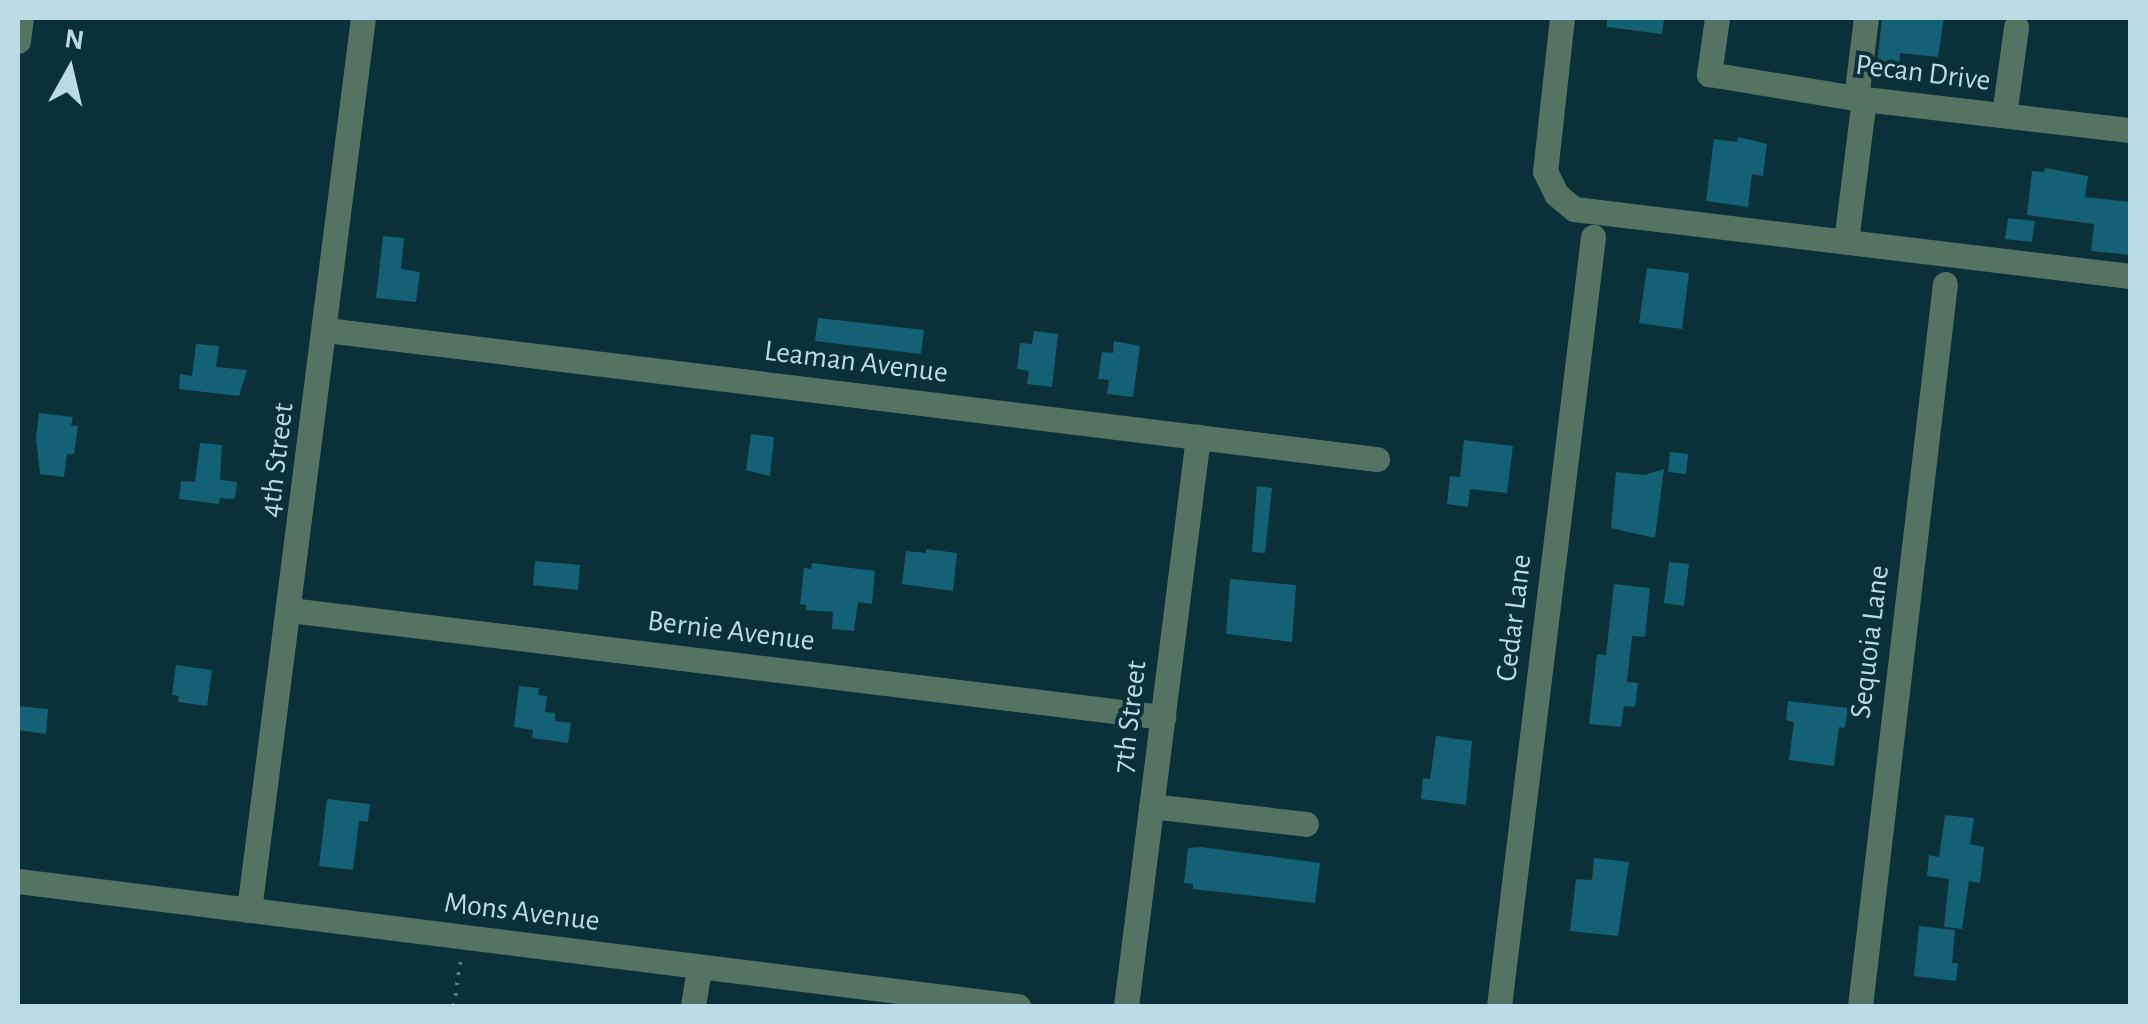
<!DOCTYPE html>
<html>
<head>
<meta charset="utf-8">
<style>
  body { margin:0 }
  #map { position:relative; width:2148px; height:1024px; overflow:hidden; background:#0a303a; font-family:"Alegreya Sans",sans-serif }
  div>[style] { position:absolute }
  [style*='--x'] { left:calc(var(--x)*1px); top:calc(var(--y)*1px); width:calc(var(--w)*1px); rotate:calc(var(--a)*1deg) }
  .building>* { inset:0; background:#146175 }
  .path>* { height:4px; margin-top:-2px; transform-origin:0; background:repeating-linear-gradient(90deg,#577b86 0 2.5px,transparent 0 10.5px) }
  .minor>* { height:25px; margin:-12.5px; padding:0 12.5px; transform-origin:12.5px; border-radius:12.5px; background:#557362 }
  span { translate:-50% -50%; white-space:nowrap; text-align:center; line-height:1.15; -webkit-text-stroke:8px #0a303a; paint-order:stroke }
  .street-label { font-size:30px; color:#badbe6 }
  .frame { position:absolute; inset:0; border:20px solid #badbe6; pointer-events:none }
  .north { position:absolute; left:20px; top:20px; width:100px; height:100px; -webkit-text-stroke:8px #0a303a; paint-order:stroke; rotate:8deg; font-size:28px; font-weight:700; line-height:40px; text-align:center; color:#badbe6 }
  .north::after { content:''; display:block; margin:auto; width:35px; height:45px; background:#badbe6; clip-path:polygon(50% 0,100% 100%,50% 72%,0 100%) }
</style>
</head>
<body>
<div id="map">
  <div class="building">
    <div style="clip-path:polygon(1607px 18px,1664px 18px,1662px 34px,1607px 27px)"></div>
    <div style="clip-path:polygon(1882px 18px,1944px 18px,1938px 57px,1900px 53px,1899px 68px,1877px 65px)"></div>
    <div style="clip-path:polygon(1738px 137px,1767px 144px,1763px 176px,1752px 174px,1748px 207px,1706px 201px,1714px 139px,1737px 142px)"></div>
    <div style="clip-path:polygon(2045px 168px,2088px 176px,2085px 197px,2130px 202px,2130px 255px,2091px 251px,2094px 224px,2027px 215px,2032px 171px,2044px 172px)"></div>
    <div style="clip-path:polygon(2008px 218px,2035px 221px,2032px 242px,2005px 239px)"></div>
    <div style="clip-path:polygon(383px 236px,404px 238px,401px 269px,420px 272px,416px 302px,376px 298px)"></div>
    <div style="clip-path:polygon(1647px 268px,1689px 273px,1682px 329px,1639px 323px)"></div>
    <div style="clip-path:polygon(818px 318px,924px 330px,921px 354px,815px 341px)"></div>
    <div style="clip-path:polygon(1034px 331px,1058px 334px,1052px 387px,1027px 384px,1029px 371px,1017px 369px,1020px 343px,1032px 344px)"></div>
    <div style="clip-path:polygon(1114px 341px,1140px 346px,1133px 397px,1107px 394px,1109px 380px,1098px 379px,1102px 352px,1113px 353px)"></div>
    <div style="clip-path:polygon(196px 344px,219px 346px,216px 367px,247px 370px,239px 396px,179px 389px,180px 374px,192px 376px)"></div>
    <div style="clip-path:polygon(39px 413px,73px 417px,71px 426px,78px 426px,74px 454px,67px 454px,64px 477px,40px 474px,36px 438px)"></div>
    <div style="clip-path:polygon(751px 434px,774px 437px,770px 476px,746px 470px)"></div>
    <div style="clip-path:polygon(1464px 440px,1513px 446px,1507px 493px,1470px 489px,1468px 507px,1447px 504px,1450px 476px,1460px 477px)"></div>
    <div style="clip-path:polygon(200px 443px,222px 445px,220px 480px,237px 482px,235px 499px,220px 498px,219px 504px,179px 499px,181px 481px,195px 482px)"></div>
    <div style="clip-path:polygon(1670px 452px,1688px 454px,1686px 474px,1668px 472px)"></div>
    <div style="clip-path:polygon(1664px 469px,1655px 538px,1611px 528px,1616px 472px,1644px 475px)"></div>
    <div style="clip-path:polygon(1257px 486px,1272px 488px,1265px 553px,1252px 552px)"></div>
    <div style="clip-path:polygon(926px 549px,957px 553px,953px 591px,902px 584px,906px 551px,926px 553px)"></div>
    <div style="clip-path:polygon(535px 561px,580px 565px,578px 590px,533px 585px)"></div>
    <div style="clip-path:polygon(1669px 562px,1689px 564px,1684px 606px,1664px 603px)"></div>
    <div style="clip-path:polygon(812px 563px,875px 571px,872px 604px,858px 602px,854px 631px,832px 629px,833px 612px,806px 610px,806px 605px,800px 604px,804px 568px,811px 569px)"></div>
    <div style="clip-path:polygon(1230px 579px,1296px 585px,1292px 642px,1226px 634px)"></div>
    <div style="clip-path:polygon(1614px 584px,1650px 588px,1645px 637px,1632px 636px,1627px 682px,1638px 683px,1635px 707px,1624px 706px,1621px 727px,1589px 724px,1597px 654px,1606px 655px)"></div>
    <div style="clip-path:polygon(176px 665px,212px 670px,207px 706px,178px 702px,179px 696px,172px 695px)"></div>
    <div style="clip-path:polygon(519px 686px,539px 688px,538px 695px,547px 696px,545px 712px,555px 713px,555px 721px,571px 723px,568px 743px,532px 738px,533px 730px,514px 727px)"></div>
    <div style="clip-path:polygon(1788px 701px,1848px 708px,1845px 728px,1839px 727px,1834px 766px,1789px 760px,1794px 722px,1786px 720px)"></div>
    <div style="clip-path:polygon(18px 706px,48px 709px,46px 734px,18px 730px)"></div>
    <div style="clip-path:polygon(1436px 736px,1472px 741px,1466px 805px,1421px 799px,1423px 778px,1430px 779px)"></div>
    <div style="clip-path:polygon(327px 799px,370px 804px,368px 822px,359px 821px,353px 870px,319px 866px)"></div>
    <div style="clip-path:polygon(1945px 815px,1974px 818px,1970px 844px,1984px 847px,1980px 883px,1969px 881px,1962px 929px,1944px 927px,1949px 879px,1927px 876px,1929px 855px,1939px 857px)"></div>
    <div style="clip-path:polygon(1201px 847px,1320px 863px,1315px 903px,1193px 889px,1193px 884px,1184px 883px,1188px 848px)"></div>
    <div style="clip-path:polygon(1594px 858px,1629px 862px,1618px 936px,1570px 931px,1576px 879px,1592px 880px)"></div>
    <div style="clip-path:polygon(1919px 926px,1955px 930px,1952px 963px,1958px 963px,1956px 981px,1914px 976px)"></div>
  </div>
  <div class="path">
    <div style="--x:454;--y:1006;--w:49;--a:-81.9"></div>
  </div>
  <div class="minor">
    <div style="--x:1562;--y:18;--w:154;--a:96.3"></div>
    <div style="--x:1545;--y:171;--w:25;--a:64"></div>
    <div style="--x:1556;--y:194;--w:23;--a:40"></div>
    <div style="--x:1574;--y:209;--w:560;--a:6.87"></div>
    <div style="--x:1717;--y:18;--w:57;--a:98.1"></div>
    <div style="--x:1709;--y:74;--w:149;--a:9.3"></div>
    <div style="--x:1856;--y:98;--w:276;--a:6.7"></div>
    <div style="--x:18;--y:41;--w:23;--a:-83"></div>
    <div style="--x:1856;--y:98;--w:81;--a:-82.9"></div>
    <div style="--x:2004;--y:115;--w:89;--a:-82.2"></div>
    <div style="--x:1846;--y:241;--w:143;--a:-82.8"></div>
    <div style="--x:326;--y:330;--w:1059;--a:7"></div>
    <div style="--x:290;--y:610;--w:880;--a:6.99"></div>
    <div style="--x:1151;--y:806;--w:156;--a:6.6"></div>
    <div style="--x:18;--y:881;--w:1008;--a:7.13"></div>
    <div style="--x:249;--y:910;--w:899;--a:-82.72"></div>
    <div style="--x:693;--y:1006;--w:39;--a:-81"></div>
    <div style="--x:1126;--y:1006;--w:574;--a:-82.79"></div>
    <div style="--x:1499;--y:1006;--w:775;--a:-83.03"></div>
    <div style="--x:1860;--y:1006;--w:727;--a:-83.29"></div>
  </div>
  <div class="street-label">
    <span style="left:1923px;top:73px;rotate:7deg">Pecan Drive</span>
    <span style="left:856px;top:362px;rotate:7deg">Leaman Avenue</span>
    <span style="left:277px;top:460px;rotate:-83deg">4th Street</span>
    <span style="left:1514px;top:618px;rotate:-83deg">Cedar Lane</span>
    <span style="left:731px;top:631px;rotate:7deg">Bernie Avenue</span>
    <span style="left:1870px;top:642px;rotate:-83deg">Sequoia Lane</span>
    <span style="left:1130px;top:717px;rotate:-83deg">7th Street</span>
    <span style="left:522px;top:912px;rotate:7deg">Mons Avenue</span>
  </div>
  <div class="frame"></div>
  <div class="north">N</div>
</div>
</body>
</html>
